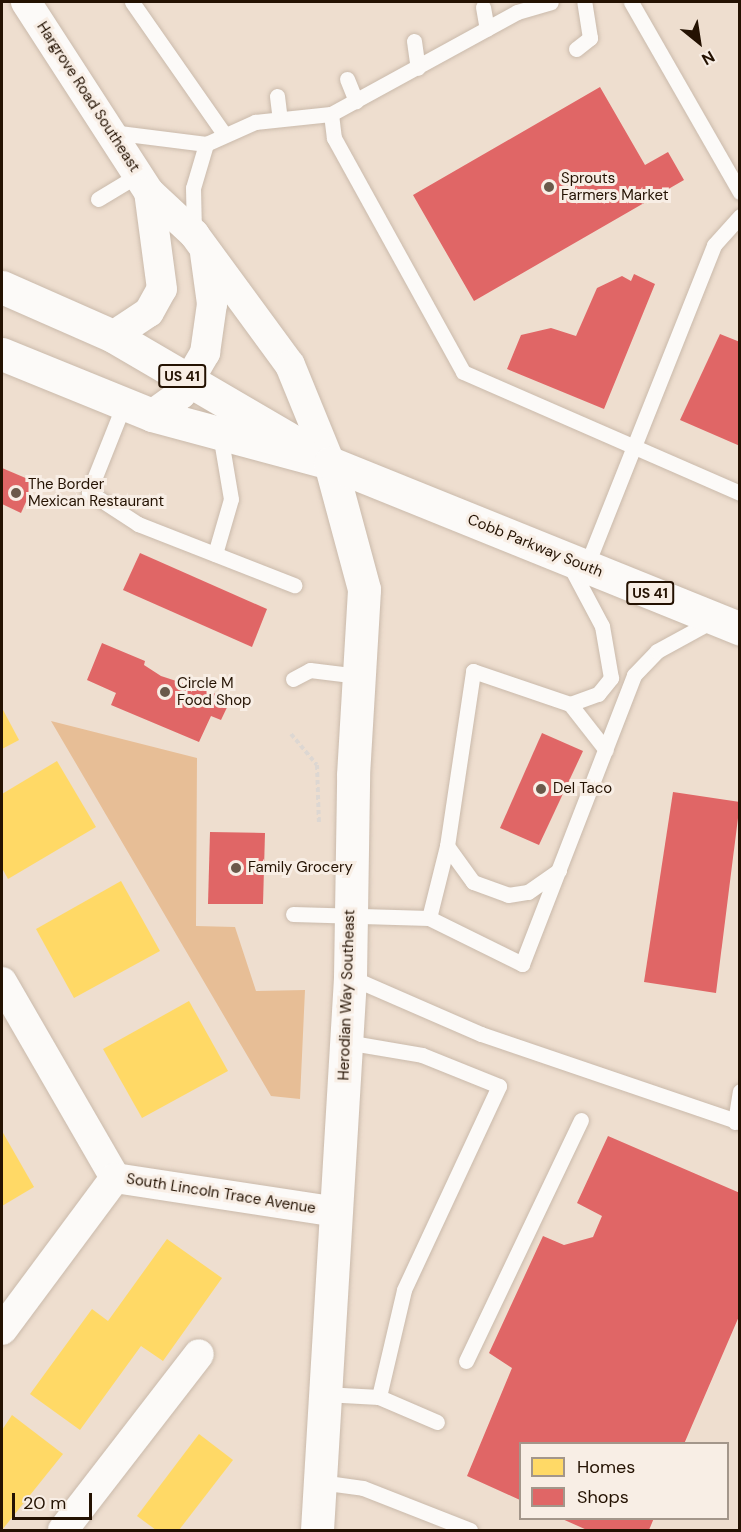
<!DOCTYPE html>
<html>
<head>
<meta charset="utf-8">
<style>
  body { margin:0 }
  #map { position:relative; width:741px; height:1532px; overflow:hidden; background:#eedecf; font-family:"DM Sans",sans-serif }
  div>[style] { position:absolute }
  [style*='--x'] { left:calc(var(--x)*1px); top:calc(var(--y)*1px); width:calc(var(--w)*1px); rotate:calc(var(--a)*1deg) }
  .green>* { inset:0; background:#e7be96 }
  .homes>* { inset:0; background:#ffd966 }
  .shops>* { inset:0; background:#e06666 }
  .path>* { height:4px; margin-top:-2px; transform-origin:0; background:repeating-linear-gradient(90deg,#ddd7d2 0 4.5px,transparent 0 7.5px) }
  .roads { filter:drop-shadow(0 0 2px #cabaab) drop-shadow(0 0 2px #cabaab) }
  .service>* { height:15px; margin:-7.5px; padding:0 7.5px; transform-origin:7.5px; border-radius:7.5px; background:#fcfaf8 }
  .minor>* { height:30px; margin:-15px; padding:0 15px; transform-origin:15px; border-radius:15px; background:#fcfaf8 }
  .tertiary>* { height:33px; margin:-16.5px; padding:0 16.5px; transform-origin:16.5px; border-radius:16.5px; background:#fcfaf8 }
  .primary>* { height:33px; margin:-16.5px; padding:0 16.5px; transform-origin:16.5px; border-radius:16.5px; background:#fcfaf8 }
  .dots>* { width:16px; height:16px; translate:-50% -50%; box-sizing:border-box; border:3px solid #f8eee5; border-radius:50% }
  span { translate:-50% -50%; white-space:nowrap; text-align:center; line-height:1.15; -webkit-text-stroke:6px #f8eee5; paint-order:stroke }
  .shield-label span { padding:2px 4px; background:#f8eee5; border:2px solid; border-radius:4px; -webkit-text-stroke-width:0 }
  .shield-label { font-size:14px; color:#241202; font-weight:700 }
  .street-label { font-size:15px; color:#241202 }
  .poi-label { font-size:15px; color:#241202 }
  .left { translate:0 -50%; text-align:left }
  .frame { position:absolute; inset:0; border:3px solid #241202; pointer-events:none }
  .legend { position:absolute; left:519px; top:1442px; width:210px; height:78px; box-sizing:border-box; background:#f8eee5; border:2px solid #a3968a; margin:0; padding:8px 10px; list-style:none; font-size:18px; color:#241202 }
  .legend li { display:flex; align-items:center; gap:12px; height:30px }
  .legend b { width:30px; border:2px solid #a3968a }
  .north { position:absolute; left:669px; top:12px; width:60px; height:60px; -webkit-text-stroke:4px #f8eee5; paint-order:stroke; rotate:150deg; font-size:16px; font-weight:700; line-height:24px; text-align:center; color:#241202 }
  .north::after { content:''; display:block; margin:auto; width:21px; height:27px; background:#241202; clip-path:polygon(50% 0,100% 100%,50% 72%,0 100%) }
  .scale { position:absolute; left:12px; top:1493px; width:80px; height:27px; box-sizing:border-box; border:3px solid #241202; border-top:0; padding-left:8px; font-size:18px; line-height:21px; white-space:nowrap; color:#241202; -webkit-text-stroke:4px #f8eee5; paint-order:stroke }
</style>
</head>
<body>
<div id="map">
  <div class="green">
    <div style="clip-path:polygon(51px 721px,197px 758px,196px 926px,235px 927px,256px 991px,305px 990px,300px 1099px,271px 1096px)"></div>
  </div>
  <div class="homes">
    <div style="clip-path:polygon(2px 708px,19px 740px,2px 749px)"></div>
    <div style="clip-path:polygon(57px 761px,96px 827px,8px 879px,2px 868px,2px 794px)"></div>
    <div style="clip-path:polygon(121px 881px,160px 951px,74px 998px,36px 929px)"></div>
    <div style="clip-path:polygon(189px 1001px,228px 1071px,142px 1118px,103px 1049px)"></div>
    <div style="clip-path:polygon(2px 1131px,34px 1187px,2px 1206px)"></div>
    <div style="clip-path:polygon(167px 1239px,222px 1278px,163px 1361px,141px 1346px,80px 1430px,30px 1394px,92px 1309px,108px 1321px)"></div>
    <div style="clip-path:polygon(12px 1415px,63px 1454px,2px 1530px,2px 1430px)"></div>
    <div style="clip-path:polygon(199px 1434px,233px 1460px,179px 1530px,156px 1530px,137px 1516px)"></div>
  </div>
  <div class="shops">
    <div style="clip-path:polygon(600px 87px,645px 165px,668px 152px,684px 180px,474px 301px,413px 195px)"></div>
    <div style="clip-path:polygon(634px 274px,655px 284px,604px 409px,507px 369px,521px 335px,551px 328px,576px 336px,597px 288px,622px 276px,631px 281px)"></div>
    <div style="clip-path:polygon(720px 334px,740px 342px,740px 446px,680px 420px)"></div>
    <div style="clip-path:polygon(2px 468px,35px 482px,21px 513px,2px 504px)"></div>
    <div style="clip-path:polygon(140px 553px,267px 609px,252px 647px,123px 590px)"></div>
    <div style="clip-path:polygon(102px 643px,145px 661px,144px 665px,161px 676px,231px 699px,221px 720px,211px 716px,199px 742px,111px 705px,116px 693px,87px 680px)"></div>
    <div style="clip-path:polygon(542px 733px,583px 751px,539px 845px,500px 828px)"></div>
    <div style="clip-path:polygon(673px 792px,740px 802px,716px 993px,644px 982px)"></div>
    <div style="clip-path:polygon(210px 832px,265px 833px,263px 904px,208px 904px)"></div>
    <div style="clip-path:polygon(608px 1136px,740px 1193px,740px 1314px,684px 1444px,520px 1444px,520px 1500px,467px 1476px,512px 1368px,489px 1353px,543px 1236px,564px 1245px,593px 1237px,602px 1216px,577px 1203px)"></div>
    <div style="clip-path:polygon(560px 1518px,654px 1518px,649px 1530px,587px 1530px)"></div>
  </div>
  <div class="path">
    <div style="--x:291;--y:734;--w:40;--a:50"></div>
    <div style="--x:317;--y:765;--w:59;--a:88.1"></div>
  </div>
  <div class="roads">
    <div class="service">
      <div style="--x:132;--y:2;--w:161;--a:55.1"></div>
      <div style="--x:631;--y:2;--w:219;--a:60.2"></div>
      <div style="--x:483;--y:7;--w:22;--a:80"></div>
      <div style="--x:414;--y:41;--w:27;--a:82"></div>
      <div style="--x:576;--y:49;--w:18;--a:-38"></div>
      <div style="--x:590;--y:38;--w:36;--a:-99"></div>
      <div style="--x:347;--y:79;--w:24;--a:68"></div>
      <div style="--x:277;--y:96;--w:23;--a:83"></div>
      <div style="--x:331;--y:114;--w:24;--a:83"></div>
      <div style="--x:334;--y:138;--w:267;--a:61.1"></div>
      <div style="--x:463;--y:372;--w:302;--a:23.6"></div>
      <div style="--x:111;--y:132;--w:96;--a:7.2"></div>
      <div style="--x:206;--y:144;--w:54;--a:-24.2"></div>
      <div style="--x:255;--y:122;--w:76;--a:-6"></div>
      <div style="--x:331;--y:114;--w:212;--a:-28.7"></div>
      <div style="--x:517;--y:12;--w:35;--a:-16"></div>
      <div style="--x:98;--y:199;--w:47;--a:-31"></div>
      <div style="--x:194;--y:232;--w:44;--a:-91.3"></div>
      <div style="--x:193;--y:188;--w:46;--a:-73.5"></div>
      <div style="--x:124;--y:404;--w:95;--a:111.7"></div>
      <div style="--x:89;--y:492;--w:59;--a:33.1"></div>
      <div style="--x:138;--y:524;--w:168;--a:21.4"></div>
      <div style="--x:215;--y:554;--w:57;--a:-73.8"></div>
      <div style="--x:231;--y:499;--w:66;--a:-99.6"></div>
      <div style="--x:586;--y:567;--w:347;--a:-68.3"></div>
      <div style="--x:714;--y:245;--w:39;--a:-48"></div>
      <div style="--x:293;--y:679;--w:19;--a:-28"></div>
      <div style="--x:310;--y:670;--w:49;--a:7"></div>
      <div style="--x:570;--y:704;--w:58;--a:52"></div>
      <div style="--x:447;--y:846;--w:44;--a:54.2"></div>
      <div style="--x:473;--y:882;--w:37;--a:20"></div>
      <div style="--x:508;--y:895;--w:20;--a:-9"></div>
      <div style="--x:528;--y:892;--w:38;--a:-35"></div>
      <div style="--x:293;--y:914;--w:136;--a:1.7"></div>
      <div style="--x:429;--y:918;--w:104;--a:26.3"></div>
      <div style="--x:522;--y:964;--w:310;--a:-68.8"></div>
      <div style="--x:634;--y:675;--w:33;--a:-46"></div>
      <div style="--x:657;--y:651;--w:63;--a:-28.6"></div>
      <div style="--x:429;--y:918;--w:74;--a:-76"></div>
      <div style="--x:447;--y:846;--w:177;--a:-81.5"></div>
      <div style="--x:473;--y:671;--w:102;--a:18.8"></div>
      <div style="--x:570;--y:704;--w:30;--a:-20"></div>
      <div style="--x:598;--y:694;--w:21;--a:-51"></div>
      <div style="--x:611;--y:678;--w:53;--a:-99.8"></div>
      <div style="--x:602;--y:626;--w:70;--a:-118"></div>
      <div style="--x:350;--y:977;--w:143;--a:23.5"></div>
      <div style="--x:481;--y:1034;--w:274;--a:18.8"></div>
      <div style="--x:346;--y:1042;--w:77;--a:9.7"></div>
      <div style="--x:422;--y:1055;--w:83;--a:21.9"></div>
      <div style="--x:499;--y:1086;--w:225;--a:115"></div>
      <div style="--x:404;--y:1290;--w:110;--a:103.2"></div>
      <div style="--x:735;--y:1122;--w:31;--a:-81"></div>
      <div style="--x:466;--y:1361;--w:267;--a:-64.5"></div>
      <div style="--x:324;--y:1394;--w:55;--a:3.1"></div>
      <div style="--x:379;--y:1397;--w:63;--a:23.3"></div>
      <div style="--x:320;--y:1482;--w:43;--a:7.9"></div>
      <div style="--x:363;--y:1488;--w:115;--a:21.4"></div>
    </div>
    <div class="minor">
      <div style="--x:26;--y:2;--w:226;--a:57.1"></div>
      <div style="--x:149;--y:192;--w:62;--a:43"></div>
      <div style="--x:194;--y:234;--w:162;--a:53.8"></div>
      <div style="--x:290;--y:365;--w:106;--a:67.8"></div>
      <div style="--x:113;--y:336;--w:43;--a:-33.7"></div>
      <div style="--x:149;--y:312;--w:26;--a:-61"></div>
      <div style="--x:162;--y:289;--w:98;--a:-97.6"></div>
      <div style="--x:152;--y:415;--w:36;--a:-36"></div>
      <div style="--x:181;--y:394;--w:48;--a:-59.7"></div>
      <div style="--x:205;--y:353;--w:49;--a:-81.9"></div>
      <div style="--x:212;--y:304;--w:51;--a:-97.8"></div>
      <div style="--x:2;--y:982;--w:226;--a:60"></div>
      <div style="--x:115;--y:1178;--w:224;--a:8.7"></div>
      <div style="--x:2;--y:1330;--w:189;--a:-53.4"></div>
      <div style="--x:63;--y:1530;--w:222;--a:-52.3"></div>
    </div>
    <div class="tertiary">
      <div style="--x:317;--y:1530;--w:554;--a:-86.58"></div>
      <div style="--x:350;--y:977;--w:202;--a:-89.1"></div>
      <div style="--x:353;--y:775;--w:186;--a:-86.6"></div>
      <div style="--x:364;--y:589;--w:131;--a:-105.1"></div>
    </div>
    <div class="primary">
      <div style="--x:2;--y:287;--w:121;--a:23.8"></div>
      <div style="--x:113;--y:336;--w:214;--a:30.3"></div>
      <div style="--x:2;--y:354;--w:162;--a:22.1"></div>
      <div style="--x:152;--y:415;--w:184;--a:15.1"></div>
      <div style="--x:330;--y:463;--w:442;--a:22"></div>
    </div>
  </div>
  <div class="dots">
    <div style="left:549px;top:187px;background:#6b594a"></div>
    <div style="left:16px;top:493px;background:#6b594a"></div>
    <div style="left:165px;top:692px;background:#6b594a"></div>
    <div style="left:541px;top:789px;background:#6b594a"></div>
    <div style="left:236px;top:868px;background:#6b594a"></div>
  </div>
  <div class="shield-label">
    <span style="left:182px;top:376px">US 41</span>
    <span style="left:650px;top:593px">US 41</span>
  </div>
  <div class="street-label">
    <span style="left:88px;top:97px;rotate:57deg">Hargrove Road Southeast</span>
    <span style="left:535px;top:546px;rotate:22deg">Cobb Parkway South</span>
    <span style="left:347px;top:995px;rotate:-88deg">Herodian Way Southeast</span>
    <span style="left:221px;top:1194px;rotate:9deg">South Lincoln Trace Avenue</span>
  </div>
  <div class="poi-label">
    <span class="left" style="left:561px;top:187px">Sprouts<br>Farmers Market</span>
    <span class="left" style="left:28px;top:493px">The Border<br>Mexican Restaurant</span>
    <span class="left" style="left:177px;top:692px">Circle M<br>Food Shop</span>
    <span class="left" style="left:553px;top:789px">Del Taco</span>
    <span class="left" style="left:248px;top:868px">Family Grocery</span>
  </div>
  <div class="frame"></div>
  <ul class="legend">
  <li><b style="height:16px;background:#ffd966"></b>Homes</li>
  <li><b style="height:16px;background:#e06666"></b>Shops</li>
  </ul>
  <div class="north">N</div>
  <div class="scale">20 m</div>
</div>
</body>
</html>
